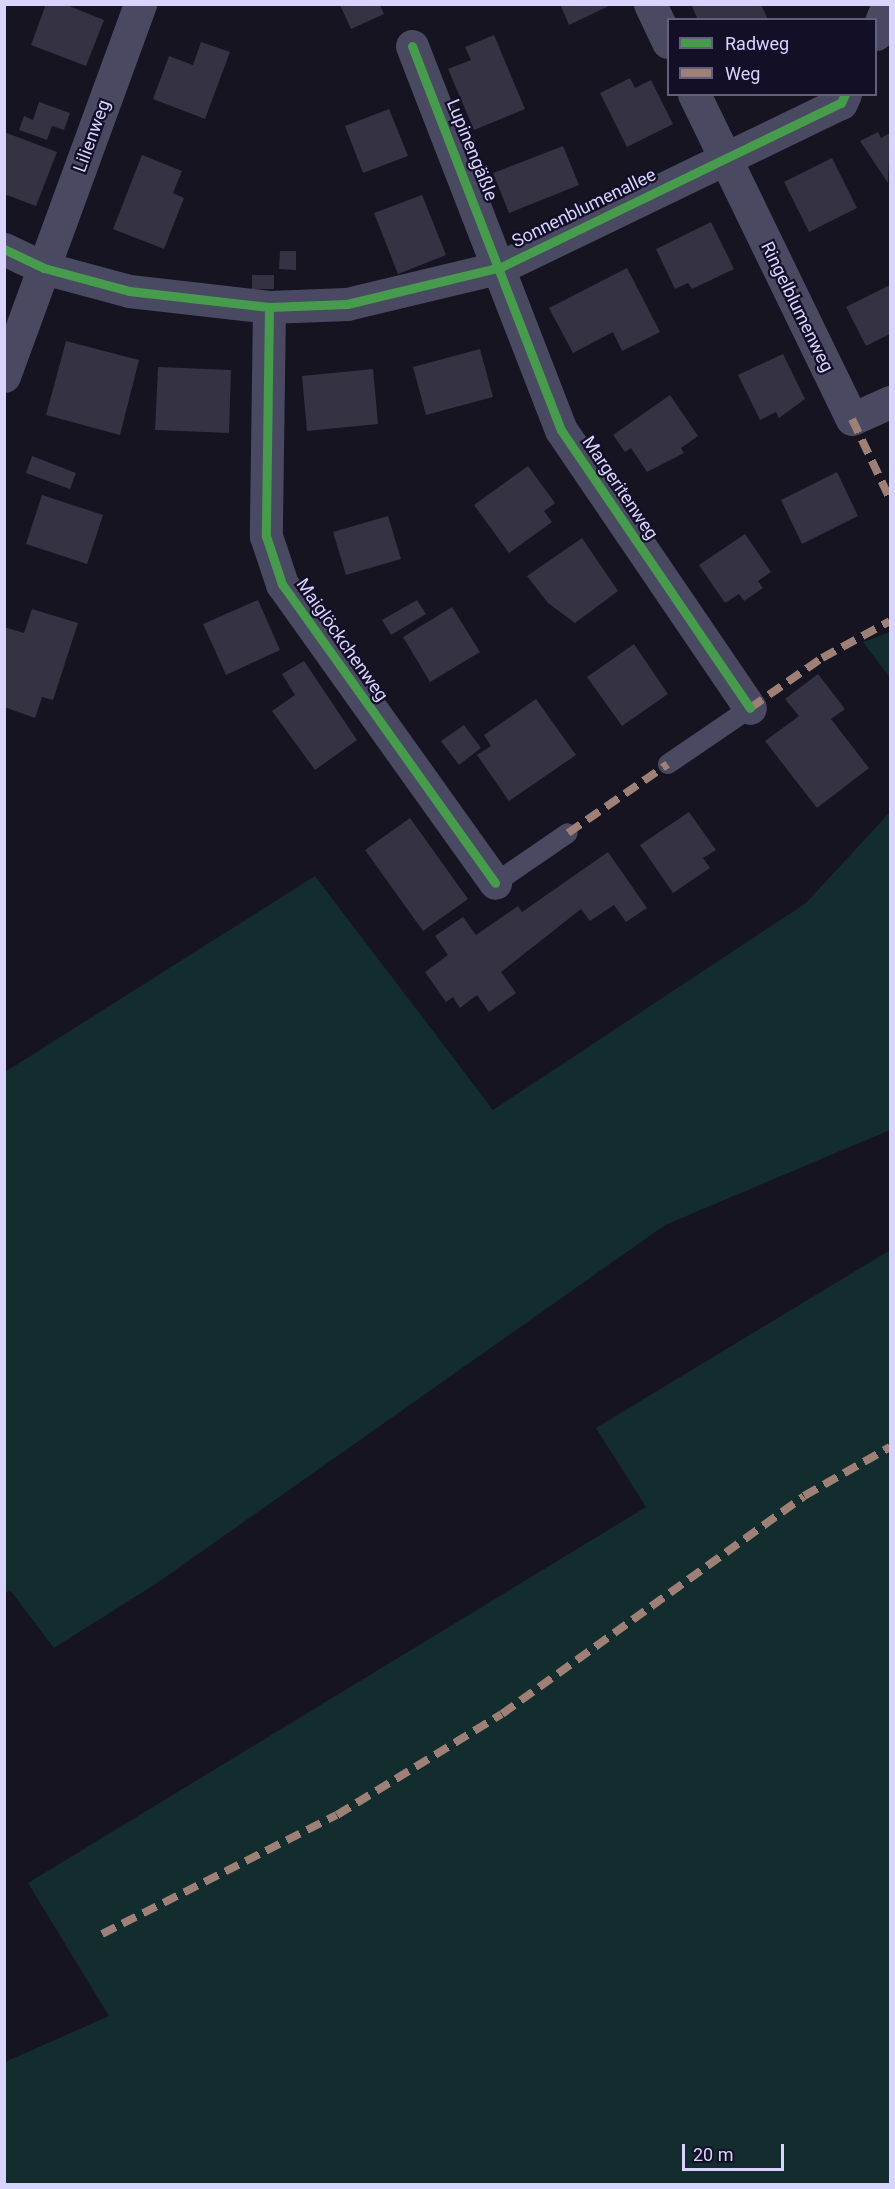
<!DOCTYPE html>
<html>
<head>
<meta charset="utf-8">
<style>
  body { margin:0 }
  #map { position:relative; width:895px; height:2189px; overflow:hidden; background:#161421; font-family:Roboto,sans-serif }
  div>[style] { position:absolute }
  [style*='--x'] { left:calc(var(--x)*1px); top:calc(var(--y)*1px); width:calc(var(--w)*1px); rotate:calc(var(--a)*1deg) }
  .green>* { inset:0; background:#132c2d }
  .building>* { inset:0; background:#343243 }
  .service>* { height:20px; margin:-10px; padding:0 10px; transform-origin:10px; border-radius:10px; background:#4a4962 }
  .minor>* { height:33px; margin:-16.5px; padding:0 16.5px; transform-origin:16.5px; border-radius:16.5px; background:#4a4962 }
  .quiet>* { height:8px; margin-top:-4px; transform-origin:0; background:repeating-linear-gradient(90deg,#9e8076 0 15px,transparent 0 23px) }
  .cycleway>* { height:9px; margin:-4.5px; padding:0 4.5px; transform-origin:4.5px; border-radius:4.5px; background:#469c4c }
  span { translate:-50% -50%; white-space:nowrap; text-align:center; line-height:1.15; -webkit-text-stroke:4.5px #130f26; paint-order:stroke }
  .street-label { font-size:18px; color:#d9d4ff }
  .frame { position:absolute; inset:0; border:6px solid #d9d4ff; pointer-events:none }
  .legend { position:absolute; left:667px; top:18px; width:210px; height:78px; box-sizing:border-box; background:#130f26; border:2px solid #625e7d; margin:0; padding:8px 10px; list-style:none; font-size:18px; color:#d9d4ff }
  .legend li { display:flex; align-items:center; gap:12px; height:30px }
  .legend b { width:30px; border:2px solid #625e7d }
  .scale { position:absolute; left:682px; top:2144px; width:102px; height:27px; box-sizing:border-box; border:3px solid #d9d4ff; border-top:0; padding-left:8px; font-size:18px; line-height:21px; white-space:nowrap; color:#d9d4ff; -webkit-text-stroke:4px #130f26; paint-order:stroke }
</style>
</head>
<body>
<div id="map">
  <div class="green">
    <div style="clip-path:polygon(890px 632px,890px 678px,863px 642px)"></div>
    <div style="clip-path:polygon(890px 812px,890px 1130px,665px 1225px,157px 1583px,54px 1648px,10px 1590px,5px 1593px,5px 1072px,315px 876px,493px 1110px,806px 903px)"></div>
    <div style="clip-path:polygon(890px 1250px,890px 2184px,5px 2184px,5px 2062px,109px 2016px,28px 1883px,646px 1507px,596px 1428px)"></div>
  </div>
  <div class="building">
    <div style="clip-path:polygon(46px 4px,64px 4px,104px 20px,86px 66px,31px 45px)"></div>
    <div style="clip-path:polygon(560px 4px,613px 4px,569px 25px)"></div>
    <div style="clip-path:polygon(691px 4px,761px 4px,768px 20px,698px 20px)"></div>
    <div style="clip-path:polygon(340px 5px,380px 5px,384px 14px,351px 29px)"></div>
    <div style="clip-path:polygon(494px 35px,525px 109px,474px 130px,448px 69px,471px 60px,465px 47px)"></div>
    <div style="clip-path:polygon(201px 42px,230px 52px,205px 119px,153px 99px,169px 56px,193px 65px)"></div>
    <div style="clip-path:polygon(630px 78px,635px 88px,651px 80px,673px 124px,627px 147px,600px 93px)"></div>
    <div style="clip-path:polygon(39px 102px,70px 113px,64px 130px,52px 126px,47px 140px,19px 130px,24px 116px,33px 120px)"></div>
    <div style="clip-path:polygon(389px 109px,408px 156px,363px 173px,345px 126px)"></div>
    <div style="clip-path:polygon(4px 132px,57px 152px,36px 206px,4px 194px)"></div>
    <div style="clip-path:polygon(878px 132px,881px 138px,890px 133px,888px 183px,860px 141px)"></div>
    <div style="clip-path:polygon(563px 146px,579px 185px,509px 213px,493px 173px)"></div>
    <div style="clip-path:polygon(142px 155px,182px 171px,173px 193px,184px 198px,164px 249px,113px 229px)"></div>
    <div style="clip-path:polygon(832px 158px,857px 208px,809px 232px,784px 182px)"></div>
    <div style="clip-path:polygon(422px 195px,446px 255px,398px 274px,374px 213px)"></div>
    <div style="clip-path:polygon(711px 222px,734px 269px,692px 289px,688px 283px,675px 289px,656px 249px)"></div>
    <div style="clip-path:polygon(280px 251px,296px 251px,296px 270px,279px 269px)"></div>
    <div style="clip-path:polygon(627px 268px,660px 332px,622px 351px,613px 332px,573px 353px,549px 308px)"></div>
    <div style="clip-path:polygon(252px 275px,274px 275px,274px 289px,252px 289px)"></div>
    <div style="clip-path:polygon(890px 285px,890px 334px,866px 346px,846px 307px)"></div>
    <div style="clip-path:polygon(66px 341px,139px 360px,120px 435px,46px 415px)"></div>
    <div style="clip-path:polygon(480px 349px,493px 397px,426px 415px,413px 367px)"></div>
    <div style="clip-path:polygon(783px 354px,805px 399px,779px 418px,776px 412px,760px 420px,738px 375px)"></div>
    <div style="clip-path:polygon(158px 367px,231px 370px,229px 433px,155px 430px)"></div>
    <div style="clip-path:polygon(373px 369px,378px 424px,307px 431px,302px 376px)"></div>
    <div style="clip-path:polygon(670px 395px,698px 436px,681px 448px,684px 453px,647px 472px,631px 448px,625px 452px,613px 435px)"></div>
    <div style="clip-path:polygon(32px 456px,76px 473px,70px 489px,26px 473px)"></div>
    <div style="clip-path:polygon(528px 466px,555px 503px,544px 511px,552px 522px,509px 553px,474px 505px)"></div>
    <div style="clip-path:polygon(837px 472px,858px 516px,802px 544px,781px 500px)"></div>
    <div style="clip-path:polygon(42px 495px,103px 515px,87px 564px,26px 544px)"></div>
    <div style="clip-path:polygon(388px 516px,401px 559px,346px 575px,333px 532px)"></div>
    <div style="clip-path:polygon(745px 534px,771px 572px,758px 581px,763px 588px,744px 601px,739px 594px,725px 603px,699px 565px)"></div>
    <div style="clip-path:polygon(582px 538px,618px 591px,575px 623px,548px 603px,527px 576px)"></div>
    <div style="clip-path:polygon(258px 600px,280px 650px,226px 675px,203px 624px)"></div>
    <div style="clip-path:polygon(417px 600px,426px 614px,391px 635px,382px 620px)"></div>
    <div style="clip-path:polygon(452px 607px,480px 652px,430px 682px,403px 637px)"></div>
    <div style="clip-path:polygon(32px 609px,78px 623px,53px 700px,42px 697px,35px 718px,4px 707px,4px 627px,24px 633px)"></div>
    <div style="clip-path:polygon(634px 644px,668px 694px,622px 726px,587px 677px)"></div>
    <div style="clip-path:polygon(304px 661px,357px 740px,315px 770px,272px 711px,295px 695px,282px 674px)"></div>
    <div style="clip-path:polygon(818px 674px,845px 709px,831px 719px,869px 768px,817px 808px,765px 741px,799px 716px,785px 699px)"></div>
    <div style="clip-path:polygon(536px 699px,576px 755px,509px 801px,477px 755px,491px 746px,484px 735px)"></div>
    <div style="clip-path:polygon(464px 725px,481px 748px,459px 765px,441px 741px)"></div>
    <div style="clip-path:polygon(689px 812px,716px 850px,703px 858px,710px 868px,673px 893px,640px 845px)"></div>
    <div style="clip-path:polygon(410px 818px,468px 899px,423px 931px,365px 850px)"></div>
    <div style="clip-path:polygon(608px 852px,647px 908px,626px 922px,614px 905px,590px 921px,581px 909px,501px 972px,516px 993px,489px 1012px,477px 995px,460px 1008px,453px 997px,446px 1002px,425px 972px,448px 955px,435px 936px,463px 917px,476px 935px,518px 906px,522px 912px)"></div>
  </div>
  <div class="service">
    <div style="--x:668;--y:764;--w:99;--a:-34.3"></div>
    <div style="--x:495;--y:883;--w:88;--a:-34.4"></div>
  </div>
  <div class="minor">
    <div style="--x:650;--y:4;--w:42;--a:64.7"></div>
    <div style="--x:876;--y:34;--w:32;--a:-68"></div>
    <div style="--x:412;--y:46;--w:412;--a:68.8"></div>
    <div style="--x:561;--y:430;--w:336;--a:55.8"></div>
    <div style="--x:694;--y:94;--w:361;--a:64.1"></div>
    <div style="--x:852;--y:419;--w:42;--a:-24.1"></div>
    <div style="--x:4;--y:249;--w:44;--a:25.4"></div>
    <div style="--x:44;--y:268;--w:88;--a:15.1"></div>
    <div style="--x:129;--y:291;--w:141;--a:6.5"></div>
    <div style="--x:269;--y:307;--w:78;--a:-2.2"></div>
    <div style="--x:347;--y:304;--w:158;--a:-13.5"></div>
    <div style="--x:501;--y:267;--w:377;--a:-25.8"></div>
    <div style="--x:841;--y:103;--w:10;--a:-66"></div>
    <div style="--x:269;--y:307;--w:229;--a:90.8"></div>
    <div style="--x:266;--y:536;--w:51;--a:71.6"></div>
    <div style="--x:282;--y:584;--w:367;--a:54.5"></div>
    <div style="--x:4;--y:376;--w:396;--a:-69.9"></div>
  </div>
  <div class="quiet">
    <div style="--x:852;--y:419;--w:89;--a:64.6"></div>
    <div style="--x:750;--y:708;--w:88;--a:-34.8"></div>
    <div style="--x:822;--y:658;--w:77;--a:-28.6"></div>
    <div style="--x:568;--y:833;--w:121;--a:-34.6"></div>
    <div style="--x:102;--y:1934;--w:263;--a:-26.9"></div>
    <div style="--x:337;--y:1815;--w:193;--a:-31.5"></div>
    <div style="--x:502;--y:1714;--w:372;--a:-35.8"></div>
    <div style="--x:804;--y:1496;--w:99;--a:-29.7"></div>
  </div>
  <div class="cycleway">
    <div style="--x:412;--y:46;--w:412;--a:68.8"></div>
    <div style="--x:561;--y:430;--w:336;--a:55.8"></div>
    <div style="--x:4;--y:249;--w:44;--a:25.4"></div>
    <div style="--x:44;--y:268;--w:88;--a:15.1"></div>
    <div style="--x:129;--y:291;--w:141;--a:6.5"></div>
    <div style="--x:269;--y:307;--w:78;--a:-2.2"></div>
    <div style="--x:347;--y:304;--w:158;--a:-13.5"></div>
    <div style="--x:501;--y:267;--w:377;--a:-25.8"></div>
    <div style="--x:841;--y:103;--w:10;--a:-66"></div>
    <div style="--x:269;--y:307;--w:229;--a:90.8"></div>
    <div style="--x:266;--y:536;--w:51;--a:71.6"></div>
    <div style="--x:282;--y:584;--w:367;--a:54.5"></div>
  </div>
  <div class="street-label">
    <span style="left:92px;top:136px;rotate:-70deg">Lilienweg</span>
    <span style="left:472px;top:150px;rotate:68deg">Lupinengäßle</span>
    <span style="left:584px;top:208px;rotate:-26deg">Sonnenblumenallee</span>
    <span style="left:797px;top:307px;rotate:64deg">Ringelblumenweg</span>
    <span style="left:620px;top:488px;rotate:56deg">Margeritenweg</span>
    <span style="left:342px;top:640px;rotate:55deg">Maiglöckchenweg</span>
  </div>
  <div class="frame"></div>
  <ul class="legend">
  <li><b style="height:8px;background:#469c4c"></b>Radweg</li>
  <li><b style="height:8px;background:#9e8076"></b>Weg</li>
  </ul>
  <div class="scale">20 m</div>
</div>
</body>
</html>
